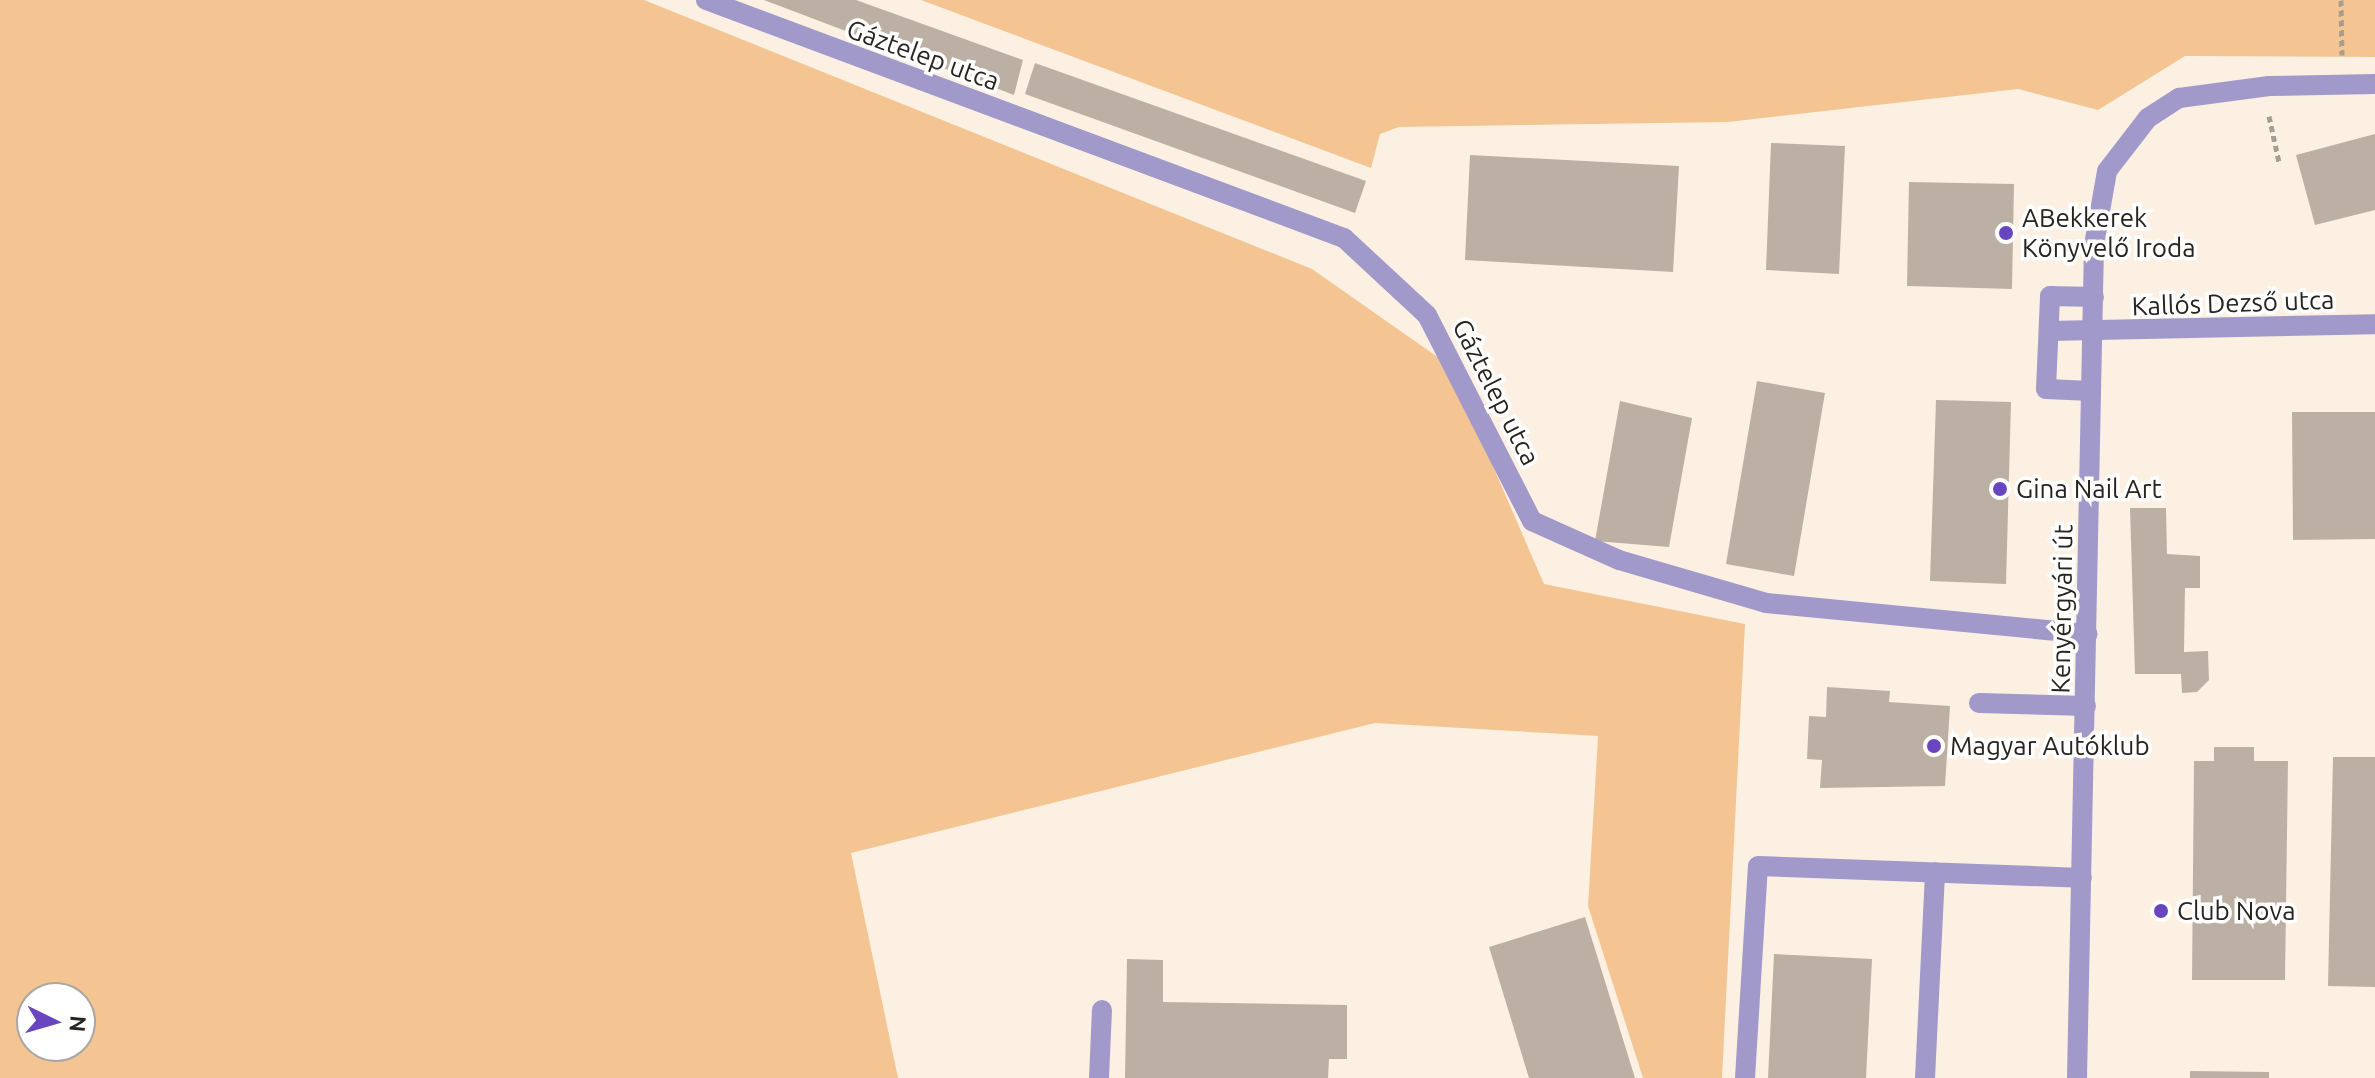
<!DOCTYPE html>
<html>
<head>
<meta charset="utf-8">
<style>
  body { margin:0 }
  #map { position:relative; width:2375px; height:1078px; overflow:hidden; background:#fcf0e3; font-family:Ubuntu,sans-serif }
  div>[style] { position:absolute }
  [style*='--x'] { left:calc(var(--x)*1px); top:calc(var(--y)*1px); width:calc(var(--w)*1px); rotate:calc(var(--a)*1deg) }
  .green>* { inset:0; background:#f4c592 }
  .building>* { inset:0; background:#bcb0a4 }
  .path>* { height:5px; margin-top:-2.5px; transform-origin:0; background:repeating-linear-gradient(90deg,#a69d93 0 6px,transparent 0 10px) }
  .minor>* { height:20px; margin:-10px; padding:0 10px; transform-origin:10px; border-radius:10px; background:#a199ca }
  .dots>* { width:22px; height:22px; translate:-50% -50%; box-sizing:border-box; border:4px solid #fff; border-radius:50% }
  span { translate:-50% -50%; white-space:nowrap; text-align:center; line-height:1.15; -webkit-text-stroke:7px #fff; paint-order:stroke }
  .street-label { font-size:26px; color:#28241f }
  .poi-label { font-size:26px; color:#28241f }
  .left { translate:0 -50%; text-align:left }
  .north { position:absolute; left:16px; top:982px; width:80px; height:80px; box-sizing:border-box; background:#fff; border:2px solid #a9a7a5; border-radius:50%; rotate:95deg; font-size:22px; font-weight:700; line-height:32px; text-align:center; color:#28241f }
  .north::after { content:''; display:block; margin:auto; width:28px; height:36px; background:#6946bf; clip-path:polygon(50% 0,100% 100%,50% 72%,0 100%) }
</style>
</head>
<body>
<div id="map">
  <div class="green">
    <div style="clip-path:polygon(evenodd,0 0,644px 0,1312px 269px,1449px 365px,1544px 584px,1745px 624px,1722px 1078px,1643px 1078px,1588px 906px,1598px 736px,1375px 723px,851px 853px,898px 1078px,0 1078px,0 0,32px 998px,80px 998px,80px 1046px,32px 1046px,32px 998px)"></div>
    <div style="clip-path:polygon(921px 0,2375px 0,2375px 57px,2185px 56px,2098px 110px,2018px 89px,1728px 122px,1399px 127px,1380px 134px,1371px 168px)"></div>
  </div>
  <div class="building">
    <div style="clip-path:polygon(764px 0,856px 0,1023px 60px,1014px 95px)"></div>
    <div style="clip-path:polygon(1035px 63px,1366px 181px,1355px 213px,1025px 94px)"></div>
    <div style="clip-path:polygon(2375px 134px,2375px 210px,2315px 225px,2296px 155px)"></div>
    <div style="clip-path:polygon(1771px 143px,1845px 146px,1839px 274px,1766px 270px)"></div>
    <div style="clip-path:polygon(1470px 155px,1679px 166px,1673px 272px,1465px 260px)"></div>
    <div style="clip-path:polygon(1909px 182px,2014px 184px,2012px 289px,1907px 286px)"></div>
    <div style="clip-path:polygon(1757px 381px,1825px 393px,1794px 576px,1726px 564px)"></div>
    <div style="clip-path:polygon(1936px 400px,2011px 402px,2006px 584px,1930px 581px)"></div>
    <div style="clip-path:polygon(1620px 401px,1692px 418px,1669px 547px,1595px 541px)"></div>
    <div style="clip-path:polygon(2292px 412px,2375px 412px,2375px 539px,2293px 540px)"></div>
    <div style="clip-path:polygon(2130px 508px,2166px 508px,2167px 554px,2200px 556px,2200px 588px,2185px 588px,2184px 652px,2208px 651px,2209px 680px,2197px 692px,2182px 693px,2181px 674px,2135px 674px)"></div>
    <div style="clip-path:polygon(1827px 687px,1890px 691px,1889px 702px,1950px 706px,1945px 786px,1820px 788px,1822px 760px,1807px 759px,1809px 716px,1826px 717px)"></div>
    <div style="clip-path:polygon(2214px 747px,2254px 747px,2254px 761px,2288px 761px,2285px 980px,2192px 980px,2194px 761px,2214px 761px)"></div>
    <div style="clip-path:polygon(2333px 757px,2375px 757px,2375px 987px,2328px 986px)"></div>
    <div style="clip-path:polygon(1585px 917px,1635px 1078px,1529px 1078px,1489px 947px)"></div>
    <div style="clip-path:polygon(1774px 954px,1872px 959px,1866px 1078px,1768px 1078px)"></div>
    <div style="clip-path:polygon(1127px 959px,1163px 960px,1163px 1002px,1347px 1005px,1347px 1059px,1329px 1059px,1328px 1078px,1125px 1078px)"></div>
    <div style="clip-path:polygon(2190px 1071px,2269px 1072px,2269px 1078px,2190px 1078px)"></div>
  </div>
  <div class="path">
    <div style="--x:2341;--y:0;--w:55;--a:89"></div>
    <div style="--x:2269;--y:116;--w:47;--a:77.7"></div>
  </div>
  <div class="minor">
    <div style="--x:706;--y:0;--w:681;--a:20.46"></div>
    <div style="--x:1344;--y:238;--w:113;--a:42.9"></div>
    <div style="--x:1427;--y:315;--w:231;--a:63"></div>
    <div style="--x:1532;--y:521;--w:95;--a:24.1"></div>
    <div style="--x:1619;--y:560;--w:153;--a:16.3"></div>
    <div style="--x:1766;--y:603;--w:323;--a:5.5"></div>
    <div style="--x:2049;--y:331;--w:326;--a:-1.2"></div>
    <div style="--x:2091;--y:391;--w:45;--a:-177.5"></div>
    <div style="--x:2046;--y:389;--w:93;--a:-87.5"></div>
    <div style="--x:2050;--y:296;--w:44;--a:1.3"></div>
    <div style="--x:1979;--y:703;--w:107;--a:1.6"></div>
    <div style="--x:1099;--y:1078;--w:68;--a:-87.5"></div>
    <div style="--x:1745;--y:1078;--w:212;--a:-86.5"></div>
    <div style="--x:1758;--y:866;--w:324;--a:2.1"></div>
    <div style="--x:1925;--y:1078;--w:206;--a:-87.2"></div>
    <div style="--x:2077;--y:1078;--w:833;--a:-88.83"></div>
    <div style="--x:2094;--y:245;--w:75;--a:-80"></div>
    <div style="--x:2107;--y:171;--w:67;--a:-52.3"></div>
    <div style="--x:2148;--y:118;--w:37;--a:-33"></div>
    <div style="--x:2179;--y:98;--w:91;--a:-7.6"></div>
    <div style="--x:2269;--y:86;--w:106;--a:-1.1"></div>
  </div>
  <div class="dots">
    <div style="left:2006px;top:233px;background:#6946bf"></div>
    <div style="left:2000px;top:489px;background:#6946bf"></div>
    <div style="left:1934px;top:746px;background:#6946bf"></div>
    <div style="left:2161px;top:911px;background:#6946bf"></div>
  </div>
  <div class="street-label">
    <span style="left:923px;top:55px;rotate:20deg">Gáztelep utca</span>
    <span style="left:2233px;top:303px;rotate:-2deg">Kallós Dezső utca</span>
    <span style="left:1496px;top:392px;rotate:63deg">Gáztelep utca</span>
    <span style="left:2062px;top:609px;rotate:-89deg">Kenyérgyári út</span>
  </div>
  <div class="poi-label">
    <span class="left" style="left:2022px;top:233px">ABekkerek<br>Könyvelő Iroda</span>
    <span class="left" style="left:2016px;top:489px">Gina Nail Art</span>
    <span class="left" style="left:1950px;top:746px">Magyar Autóklub</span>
    <span class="left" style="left:2177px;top:911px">Club Nova</span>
  </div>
  <div class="north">N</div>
</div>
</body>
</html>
